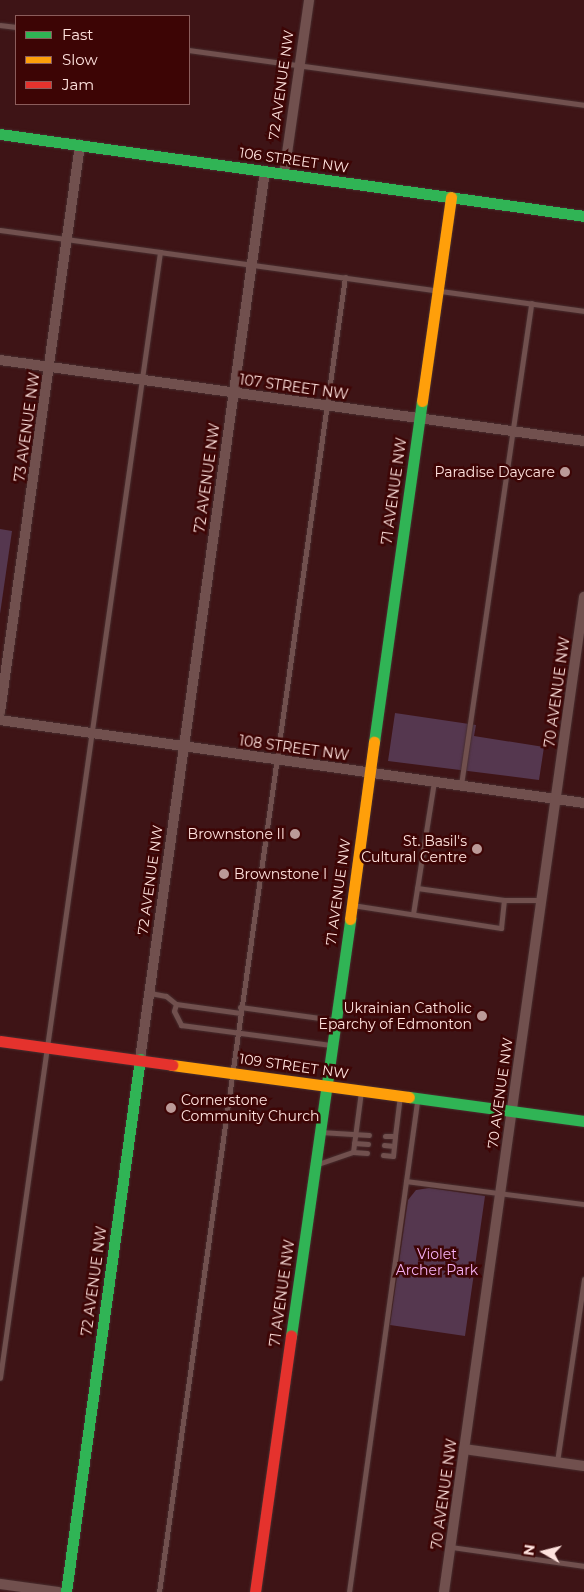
<!DOCTYPE html>
<html>
<head>
<meta charset="utf-8">
<style>
  body { margin:0 }
  #map { position:relative; width:584px; height:1592px; overflow:hidden; background:#3e1416; font-family:Montserrat,sans-serif }
  div>[style] { position:absolute }
  [style*='--x'] { left:calc(var(--x)*1px); top:calc(var(--y)*1px); width:calc(var(--w)*1px); rotate:calc(var(--a)*1deg) }
  .green>* { inset:0; background:#55374f }
  .roads { filter:drop-shadow(0 0 1px #482e2f) drop-shadow(0 0 1px #482e2f) }
  .lane>* { height:5px; margin:-2.5px; padding:0 2.5px; transform-origin:2.5px; border-radius:2.5px; background:#71504e }
  .street>* { height:10px; margin:-5px; padding:0 5px; transform-origin:5px; border-radius:5px; background:#71504e }
  .fast>* { height:11px; margin:-5.5px; padding:0 5.5px; transform-origin:5.5px; border-radius:5.5px; background:#30b455 }
  .slow>* { height:11px; margin:-5.5px; padding:0 5.5px; transform-origin:5.5px; border-radius:5.5px; background:#ff9f0a }
  .jam>* { height:11px; margin:-5.5px; padding:0 5.5px; transform-origin:5.5px; border-radius:5.5px; background:#e5322d }
  .dots>* { width:14px; height:14px; translate:-50% -50%; box-sizing:border-box; border:2px solid #3d0505; border-radius:50% }
  span { translate:-50% -50%; white-space:nowrap; text-align:center; line-height:1.15; -webkit-text-stroke:5px #3d0505; paint-order:stroke }
  .street-label { font-size:14px; color:#ffe2de }
  .poi-label { font-size:14px; color:#ffe2de }
  .right { translate:-100% -50%; text-align:right }
  .left { translate:0 -50%; text-align:left }
  .park-label { font-size:14px; color:#f6b0f4 }
  .legend { position:absolute; left:15px; top:15px; width:175px; height:90px; box-sizing:border-box; background:#3d0505; border:1px solid #8b5d5c; margin:0; padding:6px 9px; list-style:none; font-size:15px; color:#ffe2de }
  .legend li { display:flex; align-items:center; gap:10px; height:25px }
  .legend b { width:25px; border:1px solid #8b5d5c }
  .north { position:absolute; left:519px; top:1527px; width:50px; height:50px; -webkit-text-stroke:4px #3d0505; paint-order:stroke; rotate:278deg; font-size:14px; font-weight:700; line-height:20px; text-align:center; color:#ffe2de }
  .north::after { content:''; display:block; margin:auto; width:18px; height:22px; background:#ffe2de; clip-path:polygon(50% 0,100% 100%,50% 72%,0 100%) }
</style>
</head>
<body>
<div id="map">
  <div class="green">
    <div style="clip-path:polygon(0 529px,12px 531px,0 614px)"></div>
    <div style="clip-path:polygon(395px 713px,476px 725px,474px 736px,544px 747px,539px 780px,388px 761px)"></div>
    <div style="clip-path:polygon(429px 1188px,485px 1196px,465px 1336px,390px 1325px,408px 1200px,416px 1190px)"></div>
  </div>
  <div class="roads">
    <div class="lane">
      <div style="--x:0;--y:25;--w:16;--a:7"></div>
      <div style="--x:189;--y:50;--w:399;--a:7.9"></div>
      <div style="--x:0;--y:230;--w:162;--a:7.8"></div>
      <div style="--x:160;--y:252;--w:1137;--a:98.09"></div>
      <div style="--x:160;--y:252;--w:428;--a:7.9"></div>
      <div style="--x:461;--y:785;--w:487;--a:-81.7"></div>
      <div style="--x:417;--y:888;--w:88;--a:7.9"></div>
      <div style="--x:352;--y:905;--w:151;--a:8.8"></div>
      <div style="--x:501;--y:928;--w:28;--a:-84"></div>
      <div style="--x:504;--y:900;--w:37;--a:0"></div>
      <div style="--x:413;--y:914;--w:134;--a:-81"></div>
      <div style="--x:150;--y:993;--w:16;--a:11"></div>
      <div style="--x:166;--y:996;--w:13;--a:39"></div>
      <div style="--x:176;--y:1004;--w:65;--a:8"></div>
      <div style="--x:176;--y:1004;--w:7;--a:106"></div>
      <div style="--x:174;--y:1011;--w:16;--a:63"></div>
      <div style="--x:181;--y:1025;--w:151;--a:7.6"></div>
      <div style="--x:240;--y:1007;--w:95;--a:7.9"></div>
      <div style="--x:320;--y:1132;--w:49;--a:3.5"></div>
      <div style="--x:385;--y:1136;--w:10;--a:0"></div>
      <div style="--x:395;--y:1136;--w:38;--a:-83"></div>
      <div style="--x:354;--y:1143;--w:14;--a:4"></div>
      <div style="--x:384;--y:1145;--w:10;--a:6"></div>
      <div style="--x:353;--y:1152;--w:14;--a:4"></div>
      <div style="--x:383;--y:1155;--w:10;--a:6"></div>
      <div style="--x:393;--y:1156;--w:20;--a:-84"></div>
      <div style="--x:318;--y:1164;--w:37;--a:-19"></div>
      <div style="--x:353;--y:1152;--w:62;--a:-82.5"></div>
      <div style="--x:406;--y:1181;--w:179;--a:7.4"></div>
      <div style="--x:557;--y:1462;--w:185;--a:-81.6"></div>
      <div style="--x:451;--y:1547;--w:134;--a:8.1"></div>
      <div style="--x:159;--y:1592;--w:1328;--a:-81.95"></div>
      <div style="--x:349;--y:1592;--w:498;--a:-82.1"></div>
    </div>
    <div class="street">
      <div style="--x:284;--y:174;--w:176;--a:-81.8"></div>
      <div style="--x:0;--y:360;--w:590;--a:7.9"></div>
      <div style="--x:0;--y:712;--w:573;--a:-81.97"></div>
      <div style="--x:0;--y:720;--w:590;--a:8.09"></div>
      <div style="--x:140;--y:1059;--w:897;--a:-81.99"></div>
      <div style="--x:464;--y:1449;--w:121;--a:8.1"></div>
      <div style="--x:0;--y:1584;--w:59;--a:7.9"></div>
      <div style="--x:444;--y:1592;--w:1005;--a:-81.99"></div>
    </div>
    <div class="fast">
      <div style="--x:0;--y:134;--w:590;--a:7.99"></div>
      <div style="--x:374;--y:742;--w:344;--a:-82"></div>
      <div style="--x:409;--y:1097;--w:177;--a:7.8"></div>
      <div style="--x:291;--y:1336;--w:421;--a:-81.9"></div>
      <div style="--x:66;--y:1592;--w:538;--a:-82.1"></div>
    </div>
    <div class="slow">
      <div style="--x:422;--y:401;--w:206;--a:-81.9"></div>
      <div style="--x:350;--y:919;--w:179;--a:-82.3"></div>
      <div style="--x:172;--y:1065;--w:239;--a:7.7"></div>
    </div>
    <div class="jam">
      <div style="--x:0;--y:1041;--w:174;--a:7.9"></div>
      <div style="--x:255;--y:1592;--w:259;--a:-82"></div>
    </div>
  </div>
  <div class="dots">
    <div style="left:565px;top:472px;background:#bb9a98"></div>
    <div style="left:295px;top:834px;background:#bb9a98"></div>
    <div style="left:477px;top:849px;background:#bb9a98"></div>
    <div style="left:224px;top:874px;background:#bb9a98"></div>
    <div style="left:482px;top:1016px;background:#bb9a98"></div>
    <div style="left:171px;top:1108px;background:#bb9a98"></div>
  </div>
  <div class="street-label">
    <span style="left:281px;top:85px;rotate:-82deg">72 AVENUE NW</span>
    <span style="left:294px;top:160px;rotate:8deg">106 STREET NW</span>
    <span style="left:294px;top:387px;rotate:8deg">107 STREET NW</span>
    <span style="left:27px;top:427px;rotate:-82deg">73 AVENUE NW</span>
    <span style="left:207px;top:478px;rotate:-82deg">72 AVENUE NW</span>
    <span style="left:394px;top:491px;rotate:-82deg">71 AVENUE NW</span>
    <span style="left:557px;top:692px;rotate:-82deg">70 AVENUE NW</span>
    <span style="left:294px;top:748px;rotate:8deg">108 STREET NW</span>
    <span style="left:150px;top:880px;rotate:-82deg">72 AVENUE NW</span>
    <span style="left:338px;top:892px;rotate:-82deg">71 AVENUE NW</span>
    <span style="left:294px;top:1066px;rotate:8deg">109 STREET NW</span>
    <span style="left:500px;top:1093px;rotate:-82deg">70 AVENUE NW</span>
    <span style="left:94px;top:1281px;rotate:-82deg">72 AVENUE NW</span>
    <span style="left:282px;top:1293px;rotate:-82deg">71 AVENUE NW</span>
    <span style="left:444px;top:1494px;rotate:-82deg">70 AVENUE NW</span>
  </div>
  <div class="poi-label">
    <span class="right" style="left:555px;top:472px">Paradise Daycare</span>
    <span class="right" style="left:285px;top:834px">Brownstone II</span>
    <span class="right" style="left:467px;top:849px">St. Basil's<br>Cultural Centre</span>
    <span class="left" style="left:234px;top:874px">Brownstone I</span>
    <span class="right" style="left:472px;top:1016px">Ukrainian Catholic<br>Eparchy of Edmonton</span>
    <span class="left" style="left:181px;top:1108px">Cornerstone<br>Community Church</span>
  </div>
  <div class="park-label">
    <span style="left:437px;top:1262px">Violet<br>Archer Park</span>
  </div>
  <ul class="legend">
  <li><b style="height:6px;background:#30b455"></b>Fast</li>
  <li><b style="height:6px;background:#ff9f0a"></b>Slow</li>
  <li><b style="height:6px;background:#e5322d"></b>Jam</li>
  </ul>
  <div class="north">N</div>
</div>
</body>
</html>
